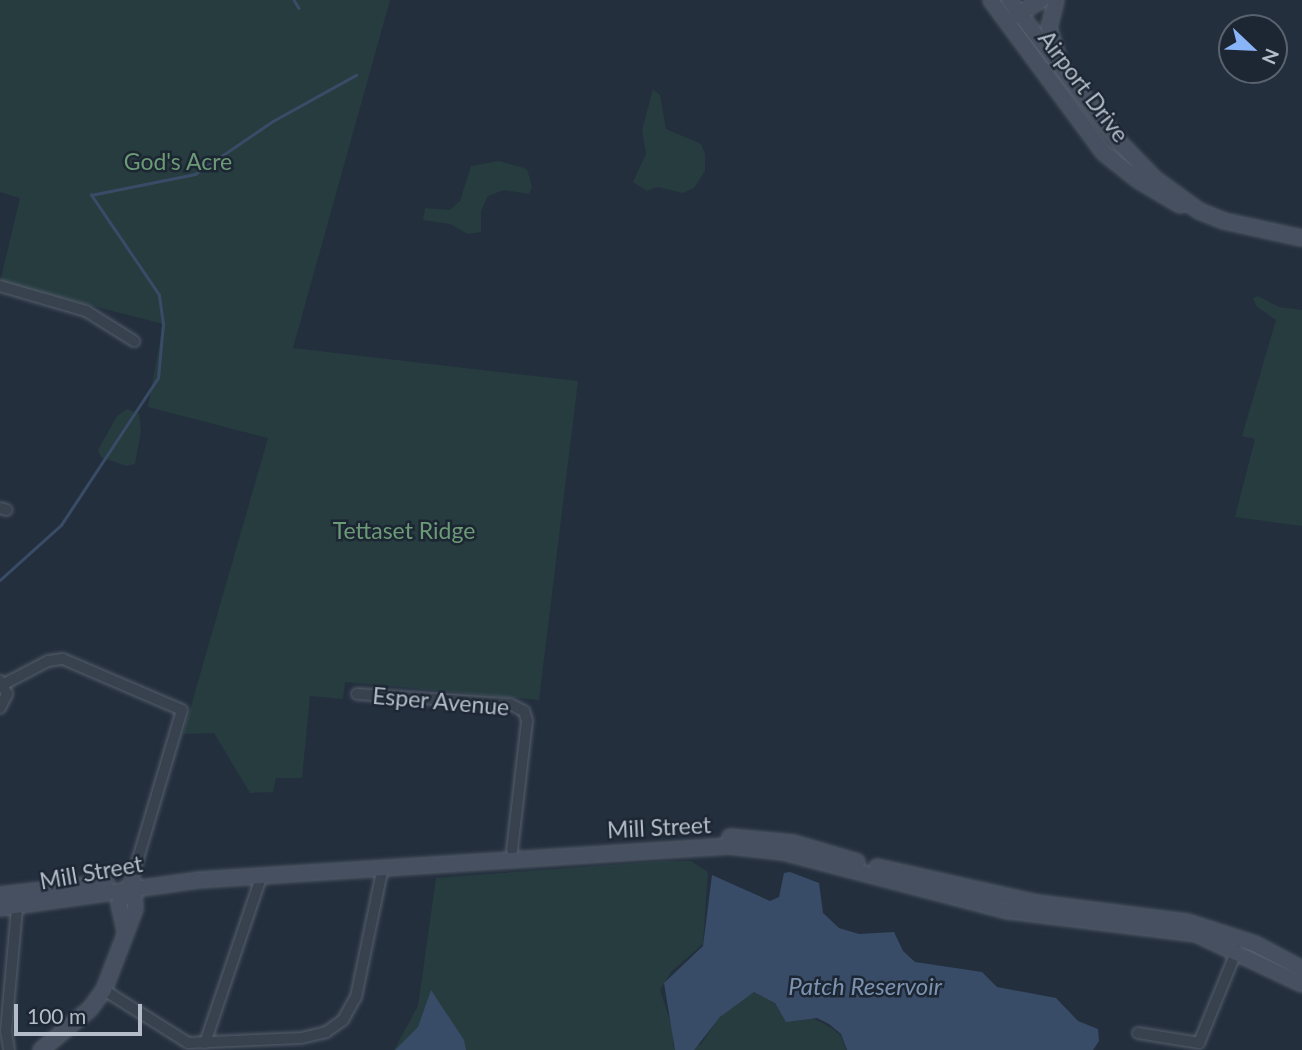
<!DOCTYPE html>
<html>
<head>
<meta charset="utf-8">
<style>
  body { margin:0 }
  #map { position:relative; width:1302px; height:1050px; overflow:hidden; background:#242f3e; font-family:Lato,sans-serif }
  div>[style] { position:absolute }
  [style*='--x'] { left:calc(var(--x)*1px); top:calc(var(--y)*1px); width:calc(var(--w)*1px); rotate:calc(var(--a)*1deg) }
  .green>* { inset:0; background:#263c3f }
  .water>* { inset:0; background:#394c67 }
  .stream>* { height:2.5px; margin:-1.25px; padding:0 1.25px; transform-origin:1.25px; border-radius:1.25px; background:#394c67 }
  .roads { filter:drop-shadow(0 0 2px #565f6c) drop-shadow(0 0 2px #565f6c) }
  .street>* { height:10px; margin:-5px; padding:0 5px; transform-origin:5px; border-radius:5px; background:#38414e }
  .secondary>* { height:14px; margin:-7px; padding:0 7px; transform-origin:7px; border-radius:7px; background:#465061 }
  span { translate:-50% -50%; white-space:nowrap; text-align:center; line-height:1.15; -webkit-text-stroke:5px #1d2633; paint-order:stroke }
  .street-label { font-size:23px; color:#b4bcc9 }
  .park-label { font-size:23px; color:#6b9a76 }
  .water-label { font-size:24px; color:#7c92b1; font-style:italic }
  .north { position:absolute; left:1218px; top:14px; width:70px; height:70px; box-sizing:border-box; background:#1d2633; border:2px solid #59626f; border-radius:50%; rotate:113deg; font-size:19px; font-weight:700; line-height:28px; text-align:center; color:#b4bcc9 }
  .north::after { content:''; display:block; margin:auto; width:24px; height:32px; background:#8ab4f8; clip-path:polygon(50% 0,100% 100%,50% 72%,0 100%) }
  .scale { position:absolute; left:14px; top:1004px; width:128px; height:32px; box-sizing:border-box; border:4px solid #b4bcc9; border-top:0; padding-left:9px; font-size:21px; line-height:24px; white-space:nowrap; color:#b4bcc9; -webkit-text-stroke:5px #1d2633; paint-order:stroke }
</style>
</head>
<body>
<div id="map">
  <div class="green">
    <div style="clip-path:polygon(0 0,390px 0,293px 348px,578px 381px,539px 700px,345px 682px,343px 699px,310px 696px,302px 778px,276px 778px,273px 792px,250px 793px,214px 733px,183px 734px,268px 438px,148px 407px,163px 324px,0 282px,20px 198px,0 192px)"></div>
    <div style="clip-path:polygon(653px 89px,660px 95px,666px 129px,701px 144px,705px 154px,705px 171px,694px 188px,683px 193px,658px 187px,647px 191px,633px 182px,646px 154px,642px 130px)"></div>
    <div style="clip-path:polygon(499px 161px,527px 169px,532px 187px,529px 194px,504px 190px,488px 196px,481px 211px,481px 232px,468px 234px,450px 224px,423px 220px,425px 208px,450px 210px,460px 201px,471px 166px)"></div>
    <div style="clip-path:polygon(1258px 296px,1279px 307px,1302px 310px,1302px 526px,1235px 517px,1255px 439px,1242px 436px,1276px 320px,1256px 306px,1253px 298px)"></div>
    <div style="clip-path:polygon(127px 409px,139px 414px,141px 431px,135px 464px,126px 466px,101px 457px,98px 450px,117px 416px)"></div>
    <div style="clip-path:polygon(663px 861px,691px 861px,708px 872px,703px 944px,671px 972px,660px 990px,673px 1030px,673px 1047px,679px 1050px,394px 1050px,418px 1006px,436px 878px)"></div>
    <div style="clip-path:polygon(749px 992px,761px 993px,774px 1002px,784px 1018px,812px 1018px,832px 1028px,841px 1036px,846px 1050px,683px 1050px,701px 1044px,718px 1019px)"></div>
  </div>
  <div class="water">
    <div style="clip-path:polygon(790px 872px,819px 883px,823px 913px,839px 928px,859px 934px,894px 932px,903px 951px,915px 962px,982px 972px,997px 987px,1056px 998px,1078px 1021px,1098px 1029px,1099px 1041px,1093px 1050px,847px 1050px,841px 1034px,829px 1024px,817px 1018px,786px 1022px,775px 1003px,754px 992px,720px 1017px,694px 1050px,675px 1050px,664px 983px,703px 946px,712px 875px,770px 901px,779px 897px,784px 873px)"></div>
    <div style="clip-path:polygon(431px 990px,464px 1040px,466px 1050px,395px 1050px,418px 1027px)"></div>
  </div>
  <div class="stream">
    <div style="--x:294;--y:0;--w:9;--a:58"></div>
    <div style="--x:0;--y:580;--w:82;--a:-42"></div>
    <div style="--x:61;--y:525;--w:176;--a:-56.6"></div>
    <div style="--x:158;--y:378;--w:54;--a:-84.7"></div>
    <div style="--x:163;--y:324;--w:29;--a:-98"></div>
    <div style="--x:159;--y:295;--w:121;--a:-124.2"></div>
    <div style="--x:91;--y:195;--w:106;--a:-11.4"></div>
    <div style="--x:195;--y:174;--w:94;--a:-34.2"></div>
    <div style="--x:273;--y:121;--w:95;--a:-29"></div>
  </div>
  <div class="roads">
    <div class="street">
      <div style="--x:0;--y:286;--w:90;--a:16.2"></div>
      <div style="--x:86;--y:311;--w:57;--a:32"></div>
      <div style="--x:0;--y:508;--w:7;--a:16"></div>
      <div style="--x:4;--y:684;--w:50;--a:-27.6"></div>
      <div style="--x:48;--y:661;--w:15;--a:-8"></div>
      <div style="--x:63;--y:659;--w:129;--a:23.2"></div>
      <div style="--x:182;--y:710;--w:176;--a:106.5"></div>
      <div style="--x:357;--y:694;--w:153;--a:3.7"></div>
      <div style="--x:510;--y:704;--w:16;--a:27"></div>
      <div style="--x:524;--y:711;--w:10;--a:73"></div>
      <div style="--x:527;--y:721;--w:130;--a:96.6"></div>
      <div style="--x:0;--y:708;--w:16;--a:-63"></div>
      <div style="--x:7;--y:694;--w:15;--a:-118"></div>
      <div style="--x:104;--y:990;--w:99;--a:32.2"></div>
      <div style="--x:188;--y:1043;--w:113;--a:-2.5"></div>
      <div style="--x:301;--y:1038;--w:26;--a:-13"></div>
      <div style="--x:326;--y:1032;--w:21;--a:-35"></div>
      <div style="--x:343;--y:1020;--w:26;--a:-61"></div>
      <div style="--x:356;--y:997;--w:133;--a:-78.3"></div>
      <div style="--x:1138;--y:1033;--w:62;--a:9.3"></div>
      <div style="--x:1199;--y:1043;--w:100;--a:-67.8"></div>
      <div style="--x:205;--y:1043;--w:177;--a:-71.3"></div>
      <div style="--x:9;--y:1050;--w:19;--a:-99"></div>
      <div style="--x:6;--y:1031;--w:124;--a:-84.9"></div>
    </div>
    <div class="secondary">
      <div style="--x:991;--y:0;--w:190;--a:53.6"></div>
      <div style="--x:1104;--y:153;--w:43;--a:38.5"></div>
      <div style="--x:1138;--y:180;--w:49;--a:30.8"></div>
      <div style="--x:1009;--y:0;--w:181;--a:52.2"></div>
      <div style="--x:1120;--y:143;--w:50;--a:45.8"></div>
      <div style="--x:1155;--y:179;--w:54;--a:36"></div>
      <div style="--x:1199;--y:211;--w:27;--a:22"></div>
      <div style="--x:1224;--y:221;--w:80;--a:12.3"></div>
      <div style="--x:1056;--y:0;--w:29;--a:104"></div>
      <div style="--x:1049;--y:28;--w:28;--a:73"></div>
      <div style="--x:1011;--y:19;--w:36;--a:-32"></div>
      <div style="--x:730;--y:837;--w:63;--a:5.4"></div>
      <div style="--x:793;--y:843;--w:67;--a:16.5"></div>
      <div style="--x:877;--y:867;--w:164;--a:12.7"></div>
      <div style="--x:1037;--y:903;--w:151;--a:7.2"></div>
      <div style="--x:1187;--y:922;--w:71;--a:17.9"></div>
      <div style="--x:1255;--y:944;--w:53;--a:28"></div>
      <div style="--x:0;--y:895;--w:107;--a:-6.5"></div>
      <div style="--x:0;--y:908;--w:200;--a:-8"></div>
      <div style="--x:198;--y:880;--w:532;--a:-3.66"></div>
      <div style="--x:729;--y:846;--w:54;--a:6.3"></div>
      <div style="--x:783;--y:852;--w:233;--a:14.7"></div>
      <div style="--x:1008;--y:911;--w:189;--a:7"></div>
      <div style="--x:1196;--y:934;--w:117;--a:25.3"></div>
      <div style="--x:125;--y:930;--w:27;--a:-103"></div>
      <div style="--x:119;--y:904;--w:23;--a:-61"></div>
      <div style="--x:41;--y:1050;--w:64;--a:-39.9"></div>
      <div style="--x:90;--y:1009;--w:24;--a:-54"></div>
      <div style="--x:104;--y:990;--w:87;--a:-69.1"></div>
      <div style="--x:135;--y:909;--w:28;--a:-94"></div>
    </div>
  </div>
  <div class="street-label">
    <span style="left:1084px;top:86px;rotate:53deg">Airport Drive</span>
    <span style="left:441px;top:701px;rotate:5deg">Esper Avenue</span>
    <span style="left:659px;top:827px;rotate:-3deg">Mill Street</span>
    <span style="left:91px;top:872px;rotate:-10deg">Mill Street</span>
  </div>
  <div class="park-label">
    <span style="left:178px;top:161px">God's Acre</span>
    <span style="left:404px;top:530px">Tettaset Ridge</span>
  </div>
  <div class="water-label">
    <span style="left:865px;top:986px">Patch Reservoir</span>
  </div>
  <div class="north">N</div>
  <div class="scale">100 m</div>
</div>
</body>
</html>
